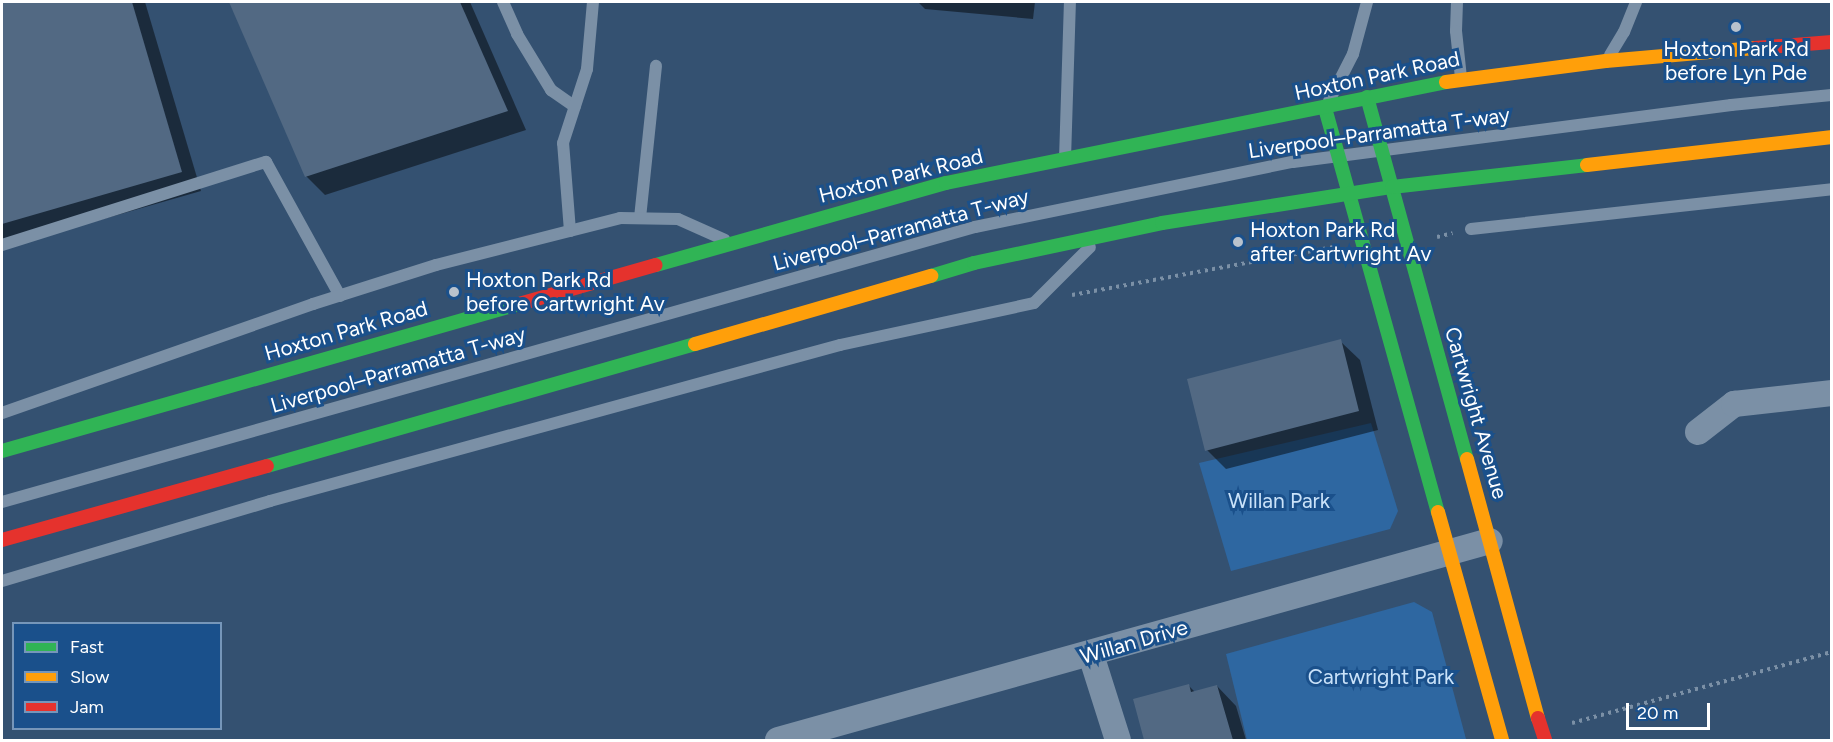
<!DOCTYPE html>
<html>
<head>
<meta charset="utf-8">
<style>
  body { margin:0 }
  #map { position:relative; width:1833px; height:742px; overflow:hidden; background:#345171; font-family:Figtree,sans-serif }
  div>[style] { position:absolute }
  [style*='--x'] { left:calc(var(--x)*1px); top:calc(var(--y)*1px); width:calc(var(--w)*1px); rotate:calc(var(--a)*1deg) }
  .green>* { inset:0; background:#2e67a1 }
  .shadow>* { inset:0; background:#0007 }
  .building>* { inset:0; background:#526983 }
  .path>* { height:4px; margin-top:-2px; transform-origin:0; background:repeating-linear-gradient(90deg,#7b90a6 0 3px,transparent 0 7.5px) }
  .lane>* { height:12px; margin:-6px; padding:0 6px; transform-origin:6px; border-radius:6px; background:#7b90a6 }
  .street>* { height:26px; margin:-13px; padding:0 13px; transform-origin:13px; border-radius:13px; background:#7b90a6 }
  .fast>* { height:14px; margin:-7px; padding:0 7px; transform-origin:7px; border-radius:7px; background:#30b455 }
  .slow>* { height:14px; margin:-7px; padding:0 7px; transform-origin:7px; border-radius:7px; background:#ff9f0a }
  .jam>* { height:14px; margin:-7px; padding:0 7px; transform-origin:7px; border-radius:7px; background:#e5322d }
  .jam-bridge>* { height:14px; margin:-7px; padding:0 7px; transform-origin:7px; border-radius:7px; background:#e5322d }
  .dots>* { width:16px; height:16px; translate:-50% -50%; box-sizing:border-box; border:3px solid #1a508b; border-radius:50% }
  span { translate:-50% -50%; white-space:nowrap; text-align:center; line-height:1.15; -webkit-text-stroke:6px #1a508b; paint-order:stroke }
  .poi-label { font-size:21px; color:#fff }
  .left { translate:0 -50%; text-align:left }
  .street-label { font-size:21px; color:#fff }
  .park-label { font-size:21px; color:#cae2f9 }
  .frame { position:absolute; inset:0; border:3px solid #fff; pointer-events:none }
  .legend { position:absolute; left:12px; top:622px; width:210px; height:108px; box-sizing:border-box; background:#1a508b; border:2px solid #7696b9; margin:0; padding:8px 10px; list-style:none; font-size:18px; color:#fff }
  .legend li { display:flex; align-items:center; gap:12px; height:30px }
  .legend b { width:30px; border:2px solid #7696b9 }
  .scale { position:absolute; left:1626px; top:703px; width:84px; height:27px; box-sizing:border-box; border:3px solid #fff; border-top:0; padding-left:8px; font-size:18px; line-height:21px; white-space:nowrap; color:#fff; -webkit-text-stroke:4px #1a508b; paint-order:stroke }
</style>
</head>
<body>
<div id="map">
  <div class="green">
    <div style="clip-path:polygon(1371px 423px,1398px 511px,1390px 529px,1231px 571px,1199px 463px)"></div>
    <div style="clip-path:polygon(1414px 602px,1432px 612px,1466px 739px,1247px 740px,1226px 654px)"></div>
  </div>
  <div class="shadow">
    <div style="clip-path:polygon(2px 2px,145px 2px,201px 191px,2px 248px)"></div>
    <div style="clip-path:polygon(230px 2px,470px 2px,526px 130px,325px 195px,306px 176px)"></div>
    <div style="clip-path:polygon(918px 2px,1035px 2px,1033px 19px,925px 9px)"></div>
    <div style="clip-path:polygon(1340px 341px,1360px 360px,1378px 430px,1226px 469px,1207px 450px)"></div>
    <div style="clip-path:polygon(1189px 686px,1195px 692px,1217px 686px,1236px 706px,1246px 740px,1146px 740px,1135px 700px)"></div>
  </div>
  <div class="building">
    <div style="clip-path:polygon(2px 2px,132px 2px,182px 172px,2px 224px)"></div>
    <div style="clip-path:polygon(229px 2px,460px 2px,508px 111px,305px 177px)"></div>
    <div style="clip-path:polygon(1341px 339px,1359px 411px,1205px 451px,1187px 379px)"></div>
    <div style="clip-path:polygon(1189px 684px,1191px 692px,1217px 685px,1233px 740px,1144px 740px,1133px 699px)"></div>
  </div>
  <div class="path">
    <div style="--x:1437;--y:237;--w:16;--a:-14"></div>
    <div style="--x:1072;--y:295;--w:266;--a:-10.4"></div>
    <div style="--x:1572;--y:723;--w:270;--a:-15.3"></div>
  </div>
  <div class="lane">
    <div style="--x:503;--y:2;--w:35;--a:66"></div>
    <div style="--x:517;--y:34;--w:66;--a:58.7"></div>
    <div style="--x:551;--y:90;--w:29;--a:35"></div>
    <div style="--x:1457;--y:2;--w:29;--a:92"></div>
    <div style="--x:1456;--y:31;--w:47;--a:83.9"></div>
    <div style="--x:1610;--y:55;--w:27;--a:-59"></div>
    <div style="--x:1624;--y:32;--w:32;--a:-68"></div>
    <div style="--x:1329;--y:101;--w:53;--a:-62.9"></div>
    <div style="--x:1353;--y:54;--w:54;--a:-74.9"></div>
    <div style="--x:1065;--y:159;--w:157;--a:-88.2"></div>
    <div style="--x:640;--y:218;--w:153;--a:-84"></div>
    <div style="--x:1471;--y:229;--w:363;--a:-6.3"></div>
    <div style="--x:570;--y:231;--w:88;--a:-94.5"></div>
    <div style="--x:563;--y:143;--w:78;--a:-72"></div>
    <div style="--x:587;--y:69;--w:67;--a:-84.9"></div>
    <div style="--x:2;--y:245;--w:277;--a:-17.5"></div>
    <div style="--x:266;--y:162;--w:153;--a:61.1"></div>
    <div style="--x:2;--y:413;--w:330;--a:-19.3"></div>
    <div style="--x:313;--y:304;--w:129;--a:-17.6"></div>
    <div style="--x:436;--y:265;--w:190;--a:-14.3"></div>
    <div style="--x:620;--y:218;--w:58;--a:1"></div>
    <div style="--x:678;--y:219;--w:51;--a:24.1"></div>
    <div style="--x:2;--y:502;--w:1011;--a:-15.78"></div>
    <div style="--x:975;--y:227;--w:325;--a:-11.6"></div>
    <div style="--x:1293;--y:162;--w:442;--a:-7.4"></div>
    <div style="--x:1731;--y:105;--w:101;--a:-5.7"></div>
    <div style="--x:2;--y:581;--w:280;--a:-16.6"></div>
    <div style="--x:270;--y:501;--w:591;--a:-15.31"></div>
    <div style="--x:840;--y:345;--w:198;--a:-12.2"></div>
    <div style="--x:1034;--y:303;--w:79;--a:-45"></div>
  </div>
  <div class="street">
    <div style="--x:1698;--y:432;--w:46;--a:-37.9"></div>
    <div style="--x:1734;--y:404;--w:99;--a:-6.4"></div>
    <div style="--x:1091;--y:655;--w:89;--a:72.4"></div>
    <div style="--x:778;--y:740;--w:739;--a:-15.62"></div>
  </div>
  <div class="fast">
    <div style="--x:1367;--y:97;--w:376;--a:74.6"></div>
    <div style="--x:1325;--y:108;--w:420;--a:74.4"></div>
    <div style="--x:656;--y:265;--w:301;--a:-15.8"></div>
    <div style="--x:946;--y:183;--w:510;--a:-11.42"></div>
    <div style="--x:931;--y:276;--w:45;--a:-16.8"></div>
    <div style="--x:974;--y:263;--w:192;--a:-12"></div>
    <div style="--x:1162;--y:223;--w:233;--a:-8.9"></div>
    <div style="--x:1392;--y:187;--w:196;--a:-6.4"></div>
    <div style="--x:2;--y:451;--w:537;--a:-15.87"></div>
    <div style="--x:267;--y:466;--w:445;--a:-15.9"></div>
  </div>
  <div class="slow">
    <div style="--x:1446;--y:82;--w:161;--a:-7.5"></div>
    <div style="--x:1606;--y:61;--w:150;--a:-5"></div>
    <div style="--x:1587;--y:165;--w:247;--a:-6.5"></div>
    <div style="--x:695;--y:344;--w:246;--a:-16.1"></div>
    <div style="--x:1467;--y:459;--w:269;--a:74.7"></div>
    <div style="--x:1438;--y:512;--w:237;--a:74.3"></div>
  </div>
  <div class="jam">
    <div style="--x:1755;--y:48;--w:77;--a:-4.5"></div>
    <div style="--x:519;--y:304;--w:142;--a:-15.9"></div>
    <div style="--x:2;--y:540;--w:275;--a:-15.6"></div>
  </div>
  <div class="jam-bridge">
    <div style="--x:1538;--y:718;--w:23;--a:72"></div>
  </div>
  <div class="dots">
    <div style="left:1736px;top:27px;background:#b8c2cd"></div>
    <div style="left:1238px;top:242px;background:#b8c2cd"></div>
    <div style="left:454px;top:292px;background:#b8c2cd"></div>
  </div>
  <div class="poi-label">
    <span style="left:1736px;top:61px">Hoxton Park Rd<br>before Lyn Pde</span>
    <span class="left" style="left:1250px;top:242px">Hoxton Park Rd<br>after Cartwright Av</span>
    <span class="left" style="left:466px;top:292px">Hoxton Park Rd<br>before Cartwright Av</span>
  </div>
  <div class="street-label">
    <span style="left:1377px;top:76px;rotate:-12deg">Hoxton Park Road</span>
    <span style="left:1379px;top:133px;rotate:-8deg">Liverpool–Parramatta T-way</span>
    <span style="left:901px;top:176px;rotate:-14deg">Hoxton Park Road</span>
    <span style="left:901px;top:230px;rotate:-15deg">Liverpool–Parramatta T-way</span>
    <span style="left:346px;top:331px;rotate:-16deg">Hoxton Park Road</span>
    <span style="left:398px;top:370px;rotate:-16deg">Liverpool–Parramatta T-way</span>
    <span style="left:1476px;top:413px;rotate:74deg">Cartwright Avenue</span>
    <span style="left:1134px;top:642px;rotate:-16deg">Willan Drive</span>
  </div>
  <div class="park-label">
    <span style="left:1279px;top:501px">Willan Park</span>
    <span style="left:1381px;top:677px">Cartwright Park</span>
  </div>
  <div class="frame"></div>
  <ul class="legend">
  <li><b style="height:8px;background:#30b455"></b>Fast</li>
  <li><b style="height:8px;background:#ff9f0a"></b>Slow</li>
  <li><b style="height:8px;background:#e5322d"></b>Jam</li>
  </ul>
  <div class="scale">20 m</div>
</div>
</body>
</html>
